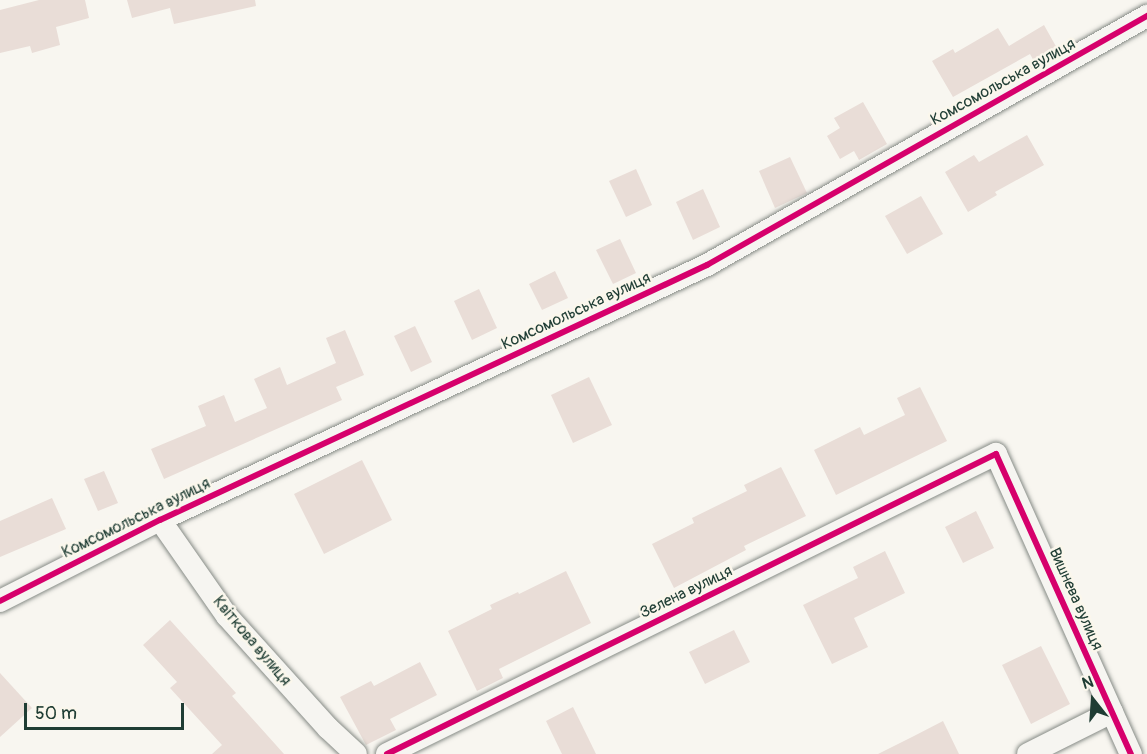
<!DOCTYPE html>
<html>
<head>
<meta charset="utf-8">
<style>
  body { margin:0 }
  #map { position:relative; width:1147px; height:754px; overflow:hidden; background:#f8f6f0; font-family:Pangolin,sans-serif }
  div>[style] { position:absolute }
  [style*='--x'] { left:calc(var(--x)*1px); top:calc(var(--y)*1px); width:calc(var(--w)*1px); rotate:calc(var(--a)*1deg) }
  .building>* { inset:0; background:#e9ddd7 }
  .roads { filter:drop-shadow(0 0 2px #868b86) drop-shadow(0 0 2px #868b86) }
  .street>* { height:22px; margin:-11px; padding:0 11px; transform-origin:11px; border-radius:11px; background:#f6f5f1 }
  .cycleway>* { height:6px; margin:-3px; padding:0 3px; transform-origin:3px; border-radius:3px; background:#d6006c }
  span { translate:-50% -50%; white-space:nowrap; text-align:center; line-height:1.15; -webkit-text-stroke:5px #fbf7ec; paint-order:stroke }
  .street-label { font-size:16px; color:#1f3d34 }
  .north { position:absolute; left:1063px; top:670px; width:60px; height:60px; -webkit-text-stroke:4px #fbf7ec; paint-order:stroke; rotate:343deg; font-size:16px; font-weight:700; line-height:24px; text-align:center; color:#1f3d34 }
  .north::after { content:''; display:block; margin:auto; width:21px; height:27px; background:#1f3d34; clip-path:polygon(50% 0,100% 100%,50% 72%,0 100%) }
  .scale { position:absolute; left:24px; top:703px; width:160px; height:27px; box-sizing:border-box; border:3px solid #1f3d34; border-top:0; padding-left:8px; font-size:18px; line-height:21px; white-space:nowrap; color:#1f3d34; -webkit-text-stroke:4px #fbf7ec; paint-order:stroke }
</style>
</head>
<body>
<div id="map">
  <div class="building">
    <div style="clip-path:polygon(39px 0,85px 0,89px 18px,56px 27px,60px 45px,32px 53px,30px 46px,0 53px,0 10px)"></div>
    <div style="clip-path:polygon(127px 0,255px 0,256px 6px,174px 24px,170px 8px,132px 18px)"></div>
    <div style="clip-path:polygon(1044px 25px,1058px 50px,1035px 63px,1030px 54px,953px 97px,932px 61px,953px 49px,955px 53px,998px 28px,1009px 46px)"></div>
    <div style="clip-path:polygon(863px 102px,887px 144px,859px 160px,854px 151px,840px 159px,827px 136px,840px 128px,834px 118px)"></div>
    <div style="clip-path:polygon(1027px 135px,1044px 165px,995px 192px,997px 195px,968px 212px,945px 172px,974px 155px,979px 162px)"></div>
    <div style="clip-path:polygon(790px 157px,807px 193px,775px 208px,759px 171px)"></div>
    <div style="clip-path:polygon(636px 169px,652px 205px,626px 217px,609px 181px)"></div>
    <div style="clip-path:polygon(703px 189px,720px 227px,693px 240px,676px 202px)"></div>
    <div style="clip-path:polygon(921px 196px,943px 234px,907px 254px,885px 216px)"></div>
    <div style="clip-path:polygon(620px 239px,636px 273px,613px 284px,596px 250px)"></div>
    <div style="clip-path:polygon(555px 271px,568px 298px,542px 310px,529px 284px)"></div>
    <div style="clip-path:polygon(479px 289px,497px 328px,472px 340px,454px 301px)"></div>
    <div style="clip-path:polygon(415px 326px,432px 362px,411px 372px,394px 336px)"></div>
    <div style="clip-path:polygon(345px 330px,364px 375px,336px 387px,342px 400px,164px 479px,151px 449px,206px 426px,198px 406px,224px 395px,235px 422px,267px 408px,254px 379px,280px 367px,287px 385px,336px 363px,326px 338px)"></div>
    <div style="clip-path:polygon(589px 377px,612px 425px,573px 443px,551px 395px)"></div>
    <div style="clip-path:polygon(920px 387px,947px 441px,836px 495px,814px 450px,860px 427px,864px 435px,905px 415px,897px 398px)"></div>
    <div style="clip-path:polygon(362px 460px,392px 520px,324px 554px,294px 494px)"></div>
    <div style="clip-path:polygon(781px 467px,806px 516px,744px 546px,746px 550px,674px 588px,652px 544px,694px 523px,692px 518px,747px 491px,744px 485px)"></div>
    <div style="clip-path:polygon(104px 471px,118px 503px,98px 511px,84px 479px)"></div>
    <div style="clip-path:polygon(52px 498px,66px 529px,0 557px,0 521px)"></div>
    <div style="clip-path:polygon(976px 511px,994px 548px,963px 563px,945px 527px)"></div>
    <div style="clip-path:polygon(885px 551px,905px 593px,854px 618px,868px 647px,832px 664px,803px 605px,858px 578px,853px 567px)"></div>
    <div style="clip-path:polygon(566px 571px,591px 623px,499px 669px,503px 678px,477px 691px,448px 631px,492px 609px,490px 605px,518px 592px,519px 594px)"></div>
    <div style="clip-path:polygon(170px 620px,236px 693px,232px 696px,284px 754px,212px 754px,222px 745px,170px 688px,177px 682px,143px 645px)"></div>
    <div style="clip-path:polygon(734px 630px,750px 662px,705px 684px,689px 652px)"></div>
    <div style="clip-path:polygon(1041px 646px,1070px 704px,1031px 724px,1002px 665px)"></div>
    <div style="clip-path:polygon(420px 662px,437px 695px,390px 719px,396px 730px,366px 745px,340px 697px,371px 681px,374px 686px)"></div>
    <div style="clip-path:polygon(0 673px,32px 708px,0 737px)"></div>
    <div style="clip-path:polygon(573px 707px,596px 754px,562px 754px,546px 721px)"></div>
    <div style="clip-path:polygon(943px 721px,959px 754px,878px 754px,914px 736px)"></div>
  </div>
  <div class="roads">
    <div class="street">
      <div style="--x:160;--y:520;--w:117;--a:55.1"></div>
      <div style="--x:227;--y:616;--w:151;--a:48"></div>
      <div style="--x:328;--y:728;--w:38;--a:43"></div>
      <div style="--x:0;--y:601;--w:179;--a:-26.9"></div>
      <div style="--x:160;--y:520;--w:604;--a:-24.99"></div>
      <div style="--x:707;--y:265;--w:506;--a:-29.51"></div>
      <div style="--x:387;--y:754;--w:679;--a:-26.23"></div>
      <div style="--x:996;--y:454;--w:329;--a:65.8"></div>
      <div style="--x:1028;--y:754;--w:94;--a:-26.6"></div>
    </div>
  </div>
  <div class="cycleway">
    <div style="--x:0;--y:601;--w:179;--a:-26.9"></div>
    <div style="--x:160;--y:520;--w:604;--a:-24.99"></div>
    <div style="--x:707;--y:265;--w:506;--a:-29.51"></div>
    <div style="--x:387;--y:754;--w:679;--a:-26.23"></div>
    <div style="--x:996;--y:454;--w:329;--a:65.8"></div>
  </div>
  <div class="street-label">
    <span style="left:1003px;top:82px;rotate:-29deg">Комсомольська вулиця</span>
    <span style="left:576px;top:311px;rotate:-25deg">Комсомольська вулиця</span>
    <span style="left:136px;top:518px;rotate:-26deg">Комсомольська вулиця</span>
    <span style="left:686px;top:592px;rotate:-26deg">Зелена вулиця</span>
    <span style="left:1076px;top:599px;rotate:66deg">Вишнева вулиця</span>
    <span style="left:252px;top:641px;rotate:50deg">Квіткова вулиця</span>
  </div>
  <div class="north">N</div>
  <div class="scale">50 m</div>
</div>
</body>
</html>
